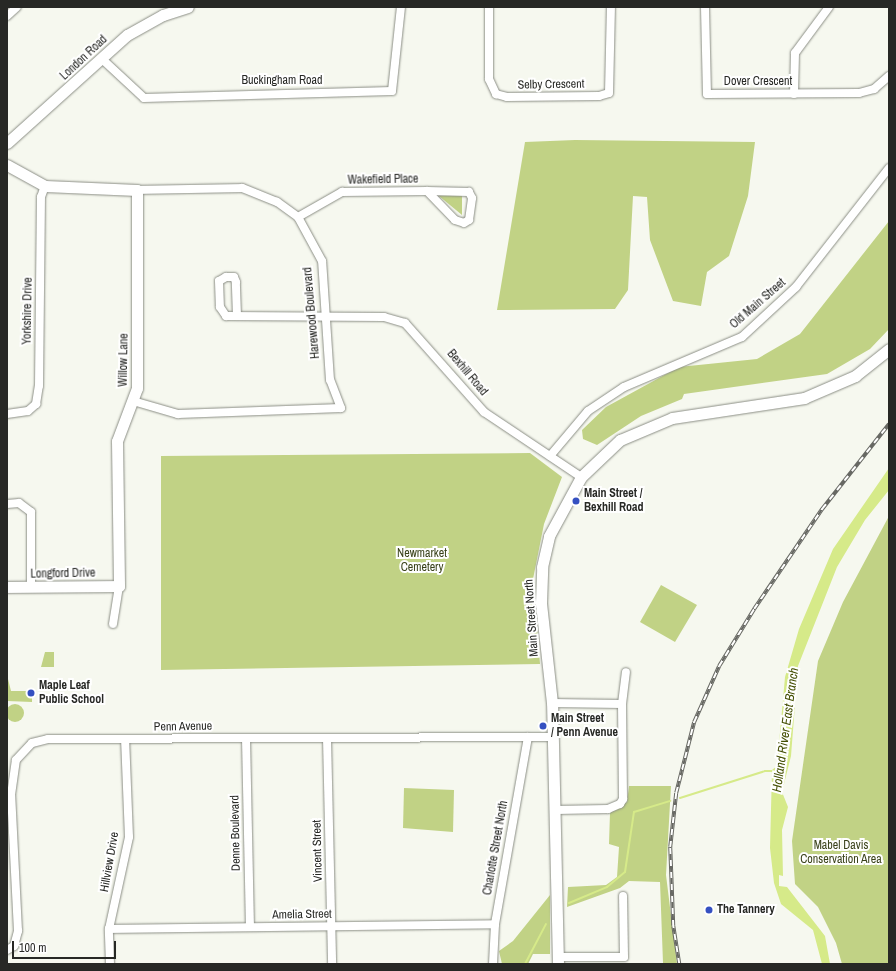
<!DOCTYPE html>
<html>
<head>
<meta charset="utf-8">
<style>
  body { margin:0 }
  #map { position:relative; width:896px; height:971px; overflow:hidden; background:#f6f8ef; font-family:"Archivo Narrow",sans-serif }
  div>[style] { position:absolute }
  [style*='--x'] { left:calc(var(--x)*1px); top:calc(var(--y)*1px); width:calc(var(--w)*1px); rotate:calc(var(--a)*1deg) }
  .green>* { inset:0; background:#c1d285 }
  .round { border-radius:50% }
  .water>* { inset:0; background:#d6ea89 }
  .stream>* { height:2px; margin:-1px; padding:0 1px; transform-origin:1px; border-radius:1px; background:#d6ea89 }
  .roads { filter:drop-shadow(0 0 1px #8b8e85) drop-shadow(0 0 1px #8b8e85) }
  .street>* { height:8px; margin:-4px; padding:0 4px; transform-origin:4px; border-radius:4px; background:#fff }
  .secondary>* { height:11px; margin:-5.5px; padding:0 5.5px; transform-origin:5.5px; border-radius:5.5px; background:#fff }
  .rail>* { height:3.5px; margin-top:-1.75px; transform-origin:0; background:repeating-linear-gradient(90deg,#fff 0 6px,#676863 0 12px); box-sizing:border-box; border-block:1px solid #676863 }
  .dots>* { width:11px; height:11px; translate:-50% -50%; box-sizing:border-box; border:2px solid #fff; border-radius:50% }
  span { translate:-50% -50%; white-space:nowrap; text-align:center; line-height:1.15; -webkit-text-stroke:4px #fff; paint-order:stroke }
  .street-label { font-size:12px; color:#272825 }
  .poi-label { font-size:12px; color:#272825; font-weight:700 }
  .left { translate:0 -50%; text-align:left }
  .park-label { font-size:12px; color:#394119 }
  .water-label { font-size:13px; color:#455005; font-style:italic }
  .frame { position:absolute; inset:0; border:8px solid #272825; pointer-events:none }
  .scale { position:absolute; left:12px; top:941px; width:104px; height:18px; box-sizing:border-box; border:2px solid #272825; border-top:0; padding-left:5px; font-size:12px; line-height:14px; white-space:nowrap; color:#272825; -webkit-text-stroke:3px #fff; paint-order:stroke }
</style>
</head>
<body>
<div id="map">
  <div class="green">
    <div style="clip-path:polygon(575px 140px,755px 142px,748px 196px,729px 256px,707px 272px,701px 306px,673px 301px,650px 240px,647px 197px,633px 196px,628px 290px,615px 309px,497px 310px,525px 142px)"></div>
    <div style="clip-path:polygon(439px 194px,462px 195px,462px 215px,439px 196px)"></div>
    <div style="clip-path:polygon(889px 221px,889px 329px,870px 349px,827px 374px,684px 394px,682px 399px,641px 416px,597px 445px,583px 439px,582px 430px,606px 407px,679px 367px,757px 359px,800px 334px)"></div>
    <div style="clip-path:polygon(530px 453px,562px 477px,544px 524px,533px 579px,540px 664px,161px 670px,161px 456px)"></div>
    <div style="clip-path:polygon(889px 516px,889px 964px,842px 964px,836px 943px,818px 907px,795px 884px,792px 841px,818px 661px,843px 602px)"></div>
    <div style="clip-path:polygon(661px 585px,697px 605px,675px 642px,640px 622px)"></div>
    <div style="clip-path:polygon(45px 652px,54px 652px,54px 667px,41px 667px)"></div>
    <div style="clip-path:polygon(7px 675px,11px 691px,32px 691px,32px 702px,7px 701px)"></div>
    <div class="round" style="left:6px;top:704px;width:18px;height:18px"></div>
    <div style="clip-path:polygon(629px 786px,671px 786px,666px 875px,677px 964px,663px 963px,660px 882px,629px 881px,620px 888px,567px 907px,568px 887px,606px 885px,617px 877px,619px 847px,609px 844px,610px 813px,627px 802px)"></div>
    <div style="clip-path:polygon(404px 788px,454px 790px,453px 832px,403px 828px)"></div>
    <div style="clip-path:polygon(550px 895px,550px 954px,533px 954px,528px 964px,502px 964px,499px 951px,513px 941px)"></div>
  </div>
  <div class="water">
    <div style="clip-path:polygon(889px 468px,889px 490px,865px 520px,837px 567px,798px 666px,791px 756px,782px 792px,788px 807px,782px 830px,783px 876px,779px 875px,779px 886px,787px 887px,825px 936px,830px 964px,822px 964px,813px 930px,781px 904px,774px 883px,770px 848px,772px 770px,777px 766px,785px 677px,799px 629px,833px 549px)"></div>
  </div>
  <div class="stream">
    <div style="--x:680;--y:798;--w:89;--a:-17.6"></div>
    <div style="--x:765;--y:771;--w:9;--a:0"></div>
    <div style="--x:569;--y:903;--w:41;--a:-22.8"></div>
    <div style="--x:607;--y:887;--w:23;--a:-40"></div>
    <div style="--x:625;--y:872;--w:61;--a:-81.5"></div>
    <div style="--x:634;--y:812;--w:38;--a:-17"></div>
    <div style="--x:525;--y:964;--w:45;--a:-62.3"></div>
  </div>
  <div class="roads">
    <div class="street">
      <div style="--x:489;--y:7;--w:72;--a:90"></div>
      <div style="--x:489;--y:79;--w:17;--a:65"></div>
      <div style="--x:496;--y:94;--w:11;--a:15"></div>
      <div style="--x:507;--y:97;--w:92;--a:-0.6"></div>
      <div style="--x:599;--y:96;--w:10;--a:-17"></div>
      <div style="--x:609;--y:93;--w:86;--a:-88.7"></div>
      <div style="--x:705;--y:7;--w:87;--a:88.7"></div>
      <div style="--x:707;--y:94;--w:152;--a:-0.4"></div>
      <div style="--x:859;--y:93;--w:16;--a:-15"></div>
      <div style="--x:874;--y:89;--w:20;--a:-41"></div>
      <div style="--x:7;--y:16;--w:13;--a:-42"></div>
      <div style="--x:102;--y:59;--w:57;--a:42.9"></div>
      <div style="--x:144;--y:98;--w:248;--a:-1.6"></div>
      <div style="--x:392;--y:91;--w:84;--a:-83.9"></div>
      <div style="--x:794;--y:94;--w:41;--a:-88.6"></div>
      <div style="--x:795;--y:53;--w:57;--a:-53.5"></div>
      <div style="--x:298;--y:217;--w:51;--a:-29.6"></div>
      <div style="--x:342;--y:192;--w:85;--a:-0.7"></div>
      <div style="--x:427;--y:191;--w:40;--a:46"></div>
      <div style="--x:455;--y:220;--w:9;--a:18"></div>
      <div style="--x:464;--y:223;--w:6;--a:-31"></div>
      <div style="--x:469;--y:220;--w:22;--a:-82"></div>
      <div style="--x:472;--y:198;--w:7;--a:-117"></div>
      <div style="--x:469;--y:192;--w:42;--a:-178.6"></div>
      <div style="--x:237;--y:316;--w:34;--a:-92"></div>
      <div style="--x:236;--y:282;--w:5;--a:-112"></div>
      <div style="--x:234;--y:277;--w:8;--a:180"></div>
      <div style="--x:226;--y:277;--w:8;--a:150"></div>
      <div style="--x:219;--y:281;--w:26;--a:88"></div>
      <div style="--x:220;--y:307;--w:11;--a:56"></div>
      <div style="--x:226;--y:316;--w:158;--a:0.4"></div>
      <div style="--x:384;--y:317;--w:22;--a:16"></div>
      <div style="--x:405;--y:323;--w:119;--a:48.4"></div>
      <div style="--x:484;--y:412;--w:117;--a:33.8"></div>
      <div style="--x:133;--y:401;--w:47;--a:16.1"></div>
      <div style="--x:178;--y:414;--w:163;--a:-2.1"></div>
      <div style="--x:341;--y:408;--w:30;--a:-111"></div>
      <div style="--x:330;--y:380;--w:119;--a:-93.8"></div>
      <div style="--x:322;--y:261;--w:50;--a:-118.6"></div>
      <div style="--x:298;--y:217;--w:26;--a:-144"></div>
      <div style="--x:277;--y:202;--w:38;--a:-158"></div>
      <div style="--x:242;--y:188;--w:105;--a:178.9"></div>
      <div style="--x:7;--y:414;--w:21;--a:-8"></div>
      <div style="--x:28;--y:411;--w:11;--a:-41"></div>
      <div style="--x:36;--y:404;--w:18;--a:-81"></div>
      <div style="--x:39;--y:386;--w:189;--a:-89.4"></div>
      <div style="--x:41;--y:197;--w:12;--a:-70"></div>
      <div style="--x:550;--y:456;--w:59;--a:-49.8"></div>
      <div style="--x:588;--y:411;--w:43;--a:-33.7"></div>
      <div style="--x:624;--y:387;--w:128;--a:-23"></div>
      <div style="--x:742;--y:337;--w:74;--a:-42.8"></div>
      <div style="--x:796;--y:287;--w:151;--a:-52"></div>
      <div style="--x:7;--y:504;--w:12;--a:-5"></div>
      <div style="--x:19;--y:503;--w:15;--a:37"></div>
      <div style="--x:31;--y:512;--w:75;--a:90"></div>
      <div style="--x:113;--y:624;--w:38;--a:-81"></div>
      <div style="--x:552;--y:703;--w:70;--a:0.8"></div>
      <div style="--x:246;--y:738;--w:189;--a:88.8"></div>
      <div style="--x:327;--y:738;--w:226;--a:88.7"></div>
      <div style="--x:556;--y:810;--w:52;--a:-1.1"></div>
      <div style="--x:608;--y:809;--w:13;--a:-23"></div>
      <div style="--x:620;--y:804;--w:6;--a:-59"></div>
      <div style="--x:623;--y:799;--w:95;--a:-90.6"></div>
      <div style="--x:622;--y:704;--w:32;--a:-83"></div>
      <div style="--x:109;--y:929;--w:386;--a:-0.7"></div>
      <div style="--x:7;--y:950;--w:8;--a:-30"></div>
      <div style="--x:14;--y:946;--w:16;--a:-75"></div>
      <div style="--x:18;--y:931;--w:136;--a:-92.9"></div>
      <div style="--x:11;--y:795;--w:35;--a:-82"></div>
      <div style="--x:16;--y:760;--w:23;--a:-47"></div>
      <div style="--x:32;--y:743;--w:16;--a:-14"></div>
      <div style="--x:48;--y:739;--w:505;--a:-0.23"></div>
      <div style="--x:557;--y:957;--w:67;--a:0"></div>
      <div style="--x:624;--y:957;--w:61;--a:-90.9"></div>
      <div style="--x:110;--y:964;--w:35;--a:-92"></div>
      <div style="--x:109;--y:929;--w:94;--a:-77.7"></div>
      <div style="--x:129;--y:837;--w:98;--a:-92.3"></div>
      <div style="--x:493;--y:964;--w:40;--a:-87.1"></div>
      <div style="--x:495;--y:924;--w:190;--a:-80"></div>
    </div>
    <div class="secondary">
      <div style="--x:7;--y:143;--w:161;--a:-42"></div>
      <div style="--x:127;--y:35;--w:41;--a:-29.1"></div>
      <div style="--x:163;--y:15;--w:26;--a:-18"></div>
      <div style="--x:7;--y:165;--w:43;--a:28.9"></div>
      <div style="--x:45;--y:186;--w:92;--a:2.5"></div>
      <div style="--x:137;--y:190;--w:198;--a:90"></div>
      <div style="--x:137;--y:388;--w:57;--a:110.7"></div>
      <div style="--x:117;--y:441;--w:145;--a:89.2"></div>
      <div style="--x:119;--y:586;--w:112;--a:179.5"></div>
      <div style="--x:558;--y:964;--w:261;--a:-91.3"></div>
      <div style="--x:552;--y:703;--w:101;--a:-96.3"></div>
      <div style="--x:541;--y:603;--w:36;--a:-88"></div>
      <div style="--x:542;--y:567;--w:32;--a:-77"></div>
      <div style="--x:549;--y:536;--w:67;--a:-61.5"></div>
      <div style="--x:581;--y:477;--w:54;--a:-43.5"></div>
      <div style="--x:620;--y:440;--w:56;--a:-22.9"></div>
      <div style="--x:672;--y:418;--w:134;--a:-8.6"></div>
      <div style="--x:804;--y:398;--w:56;--a:-23.3"></div>
      <div style="--x:855;--y:376;--w:43;--a:-38.5"></div>
    </div>
  </div>
  <div class="rail">
    <div style="--x:679;--y:964;--w:38;--a:-99"></div>
    <div style="--x:673;--y:926;--w:79;--a:-92.2"></div>
    <div style="--x:670;--y:847;--w:54;--a:-83.7"></div>
    <div style="--x:676;--y:793;--w:73;--a:-75.8"></div>
    <div style="--x:694;--y:722;--w:61;--a:-65.9"></div>
    <div style="--x:719;--y:666;--w:67;--a:-58.4"></div>
    <div style="--x:754;--y:609;--w:121;--a:-55.8"></div>
    <div style="--x:822;--y:509;--w:108;--a:-51.8"></div>
  </div>
  <div class="dots">
    <div style="left:576px;top:501px;background:#3550c1"></div>
    <div style="left:31px;top:693px;background:#3550c1"></div>
    <div style="left:543px;top:726px;background:#3550c1"></div>
    <div style="left:709px;top:910px;background:#3550c1"></div>
  </div>
  <div class="street-label">
    <span style="left:84px;top:58px;rotate:-43deg">London Road</span>
    <span style="left:282px;top:81px">Buckingham Road</span>
    <span style="left:758px;top:82px">Dover Crescent</span>
    <span style="left:551px;top:85px;rotate:-1deg">Selby Crescent</span>
    <span style="left:383px;top:180px;rotate:-1deg">Wakefield Place</span>
    <span style="left:758px;top:304px;rotate:-41deg">Old Main Street</span>
    <span style="left:28px;top:311px;rotate:-89deg">Yorkshire Drive</span>
    <span style="left:312px;top:313px;rotate:-95deg">Harewood Boulevard</span>
    <span style="left:124px;top:360px;rotate:-89deg">Willow Lane</span>
    <span style="left:467px;top:373px;rotate:50deg">Bexhill Road</span>
    <span style="left:63px;top:574px;rotate:-1deg">Longford Drive</span>
    <span style="left:532px;top:618px;rotate:-94deg">Main Street North</span>
    <span style="left:183px;top:727px;rotate:-1deg">Penn Avenue</span>
    <span style="left:236px;top:833px;rotate:-91deg">Denne Boulevard</span>
    <span style="left:496px;top:848px;rotate:-80deg">Charlotte Street North</span>
    <span style="left:318px;top:851px;rotate:-91deg">Vincent Street</span>
    <span style="left:110px;top:862px;rotate:-80deg">Hillview Drive</span>
    <span style="left:302px;top:915px;rotate:-1deg">Amelia Street</span>
  </div>
  <div class="poi-label">
    <span class="left" style="left:584px;top:501px">Main Street /<br>Bexhill Road</span>
    <span class="left" style="left:39px;top:693px">Maple Leaf<br>Public School</span>
    <span class="left" style="left:551px;top:726px">Main Street<br>/ Penn Avenue</span>
    <span class="left" style="left:717px;top:910px">The Tannery</span>
  </div>
  <div class="park-label">
    <span style="left:422px;top:561px">Newmarket<br>Cemetery</span>
    <span style="left:841px;top:853px">Mabel Davis<br>Conservation Area</span>
  </div>
  <div class="water-label">
    <span style="left:786px;top:730px;rotate:-82deg">Holland River East Branch</span>
  </div>
  <div class="frame"></div>
  <div class="scale">100 m</div>
</div>
</body>
</html>
